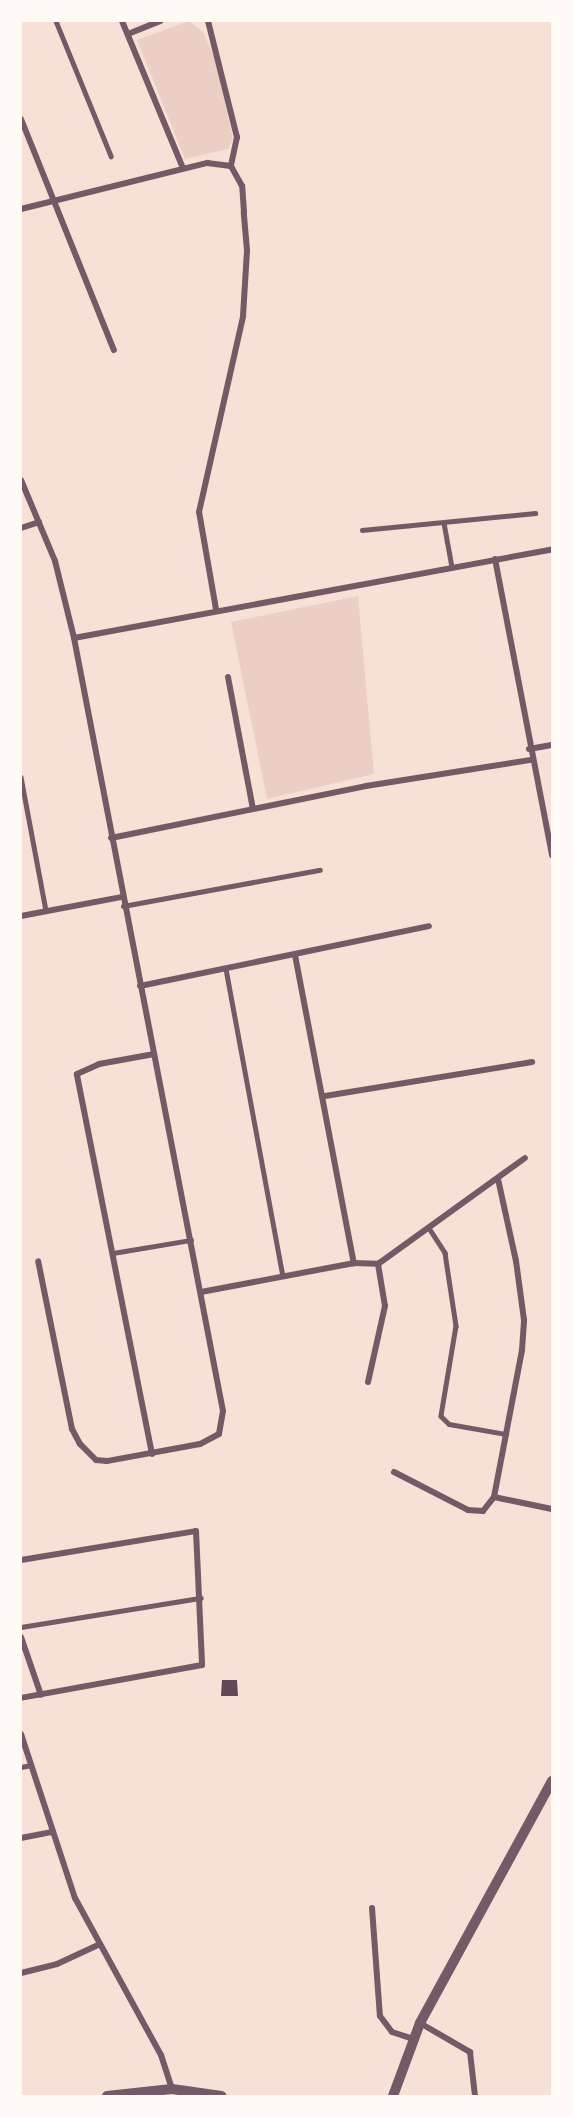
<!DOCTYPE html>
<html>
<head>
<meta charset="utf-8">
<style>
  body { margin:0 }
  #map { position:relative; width:573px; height:2117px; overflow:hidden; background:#f7e1d7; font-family:Figtree,sans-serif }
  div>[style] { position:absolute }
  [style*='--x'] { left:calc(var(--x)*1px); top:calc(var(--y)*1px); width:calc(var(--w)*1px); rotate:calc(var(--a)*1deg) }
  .green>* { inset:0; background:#ebcfc5 }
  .building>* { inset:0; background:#644757 }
  .service>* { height:4.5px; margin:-2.25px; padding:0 2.25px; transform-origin:2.25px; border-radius:2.25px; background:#755966 }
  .minor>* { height:6px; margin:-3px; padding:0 3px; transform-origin:3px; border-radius:3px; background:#755966 }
  .tertiary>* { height:10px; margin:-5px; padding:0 5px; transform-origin:5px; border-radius:5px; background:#755966 }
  span { translate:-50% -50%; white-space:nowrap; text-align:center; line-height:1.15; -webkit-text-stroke:4.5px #fffaf5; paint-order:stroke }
  .frame { position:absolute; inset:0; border:22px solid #fffaf5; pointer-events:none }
</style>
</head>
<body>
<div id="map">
  <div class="green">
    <div style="clip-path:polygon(189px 21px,203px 32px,215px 59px,233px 139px,228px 149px,185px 159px,137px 40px)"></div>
    <div style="clip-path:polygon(358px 596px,374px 774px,267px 799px,231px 622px)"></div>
  </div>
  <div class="building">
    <div style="clip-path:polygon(222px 1680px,237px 1680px,238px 1696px,221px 1696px)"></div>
  </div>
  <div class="service">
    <div style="--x:56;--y:21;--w:146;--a:67.8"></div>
    <div style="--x:444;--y:523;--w:45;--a:79.7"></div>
    <div style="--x:362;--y:530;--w:174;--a:-5.6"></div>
    <div style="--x:21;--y:777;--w:136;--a:79.4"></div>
    <div style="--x:123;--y:906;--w:200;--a:-10.4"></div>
    <div style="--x:226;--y:969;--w:312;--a:79.5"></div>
    <div style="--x:429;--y:1228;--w:30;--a:57"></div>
    <div style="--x:445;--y:1253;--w:74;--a:81.4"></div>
    <div style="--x:456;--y:1326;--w:91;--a:99.5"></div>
    <div style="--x:441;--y:1416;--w:11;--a:45"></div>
    <div style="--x:449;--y:1424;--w:58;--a:10"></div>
    <div style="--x:113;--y:1253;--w:79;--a:-9.5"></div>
    <div style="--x:21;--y:1627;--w:182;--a:-9.2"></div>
    <div style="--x:21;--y:1767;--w:10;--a:-11"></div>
  </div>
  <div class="minor">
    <div style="--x:122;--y:21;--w:159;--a:67.5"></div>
    <div style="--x:208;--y:21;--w:120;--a:76"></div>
    <div style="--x:237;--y:137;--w:30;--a:102"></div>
    <div style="--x:128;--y:34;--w:35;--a:-22"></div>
    <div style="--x:21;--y:119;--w:249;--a:68.1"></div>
    <div style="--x:21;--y:209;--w:192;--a:-13.9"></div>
    <div style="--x:207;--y:163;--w:24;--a:7"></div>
    <div style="--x:21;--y:480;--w:88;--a:67.2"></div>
    <div style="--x:55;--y:561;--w:79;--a:76.1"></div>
    <div style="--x:74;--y:638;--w:787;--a:79.09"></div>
    <div style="--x:223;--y:1411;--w:23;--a:100"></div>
    <div style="--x:219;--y:1434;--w:21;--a:152"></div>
    <div style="--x:200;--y:1444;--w:95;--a:169.6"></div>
    <div style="--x:107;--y:1461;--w:11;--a:-175"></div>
    <div style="--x:96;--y:1460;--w:23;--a:-135"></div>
    <div style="--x:80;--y:1444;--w:17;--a:-118"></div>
    <div style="--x:72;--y:1429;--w:171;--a:-101.4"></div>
    <div style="--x:21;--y:528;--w:19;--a:-18"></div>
    <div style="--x:495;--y:559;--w:302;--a:79.1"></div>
    <div style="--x:216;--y:609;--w:98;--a:-99.9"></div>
    <div style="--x:199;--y:512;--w:201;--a:-77.3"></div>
    <div style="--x:243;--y:316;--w:66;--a:-86.5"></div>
    <div style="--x:247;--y:250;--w:38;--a:-95"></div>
    <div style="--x:244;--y:212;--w:26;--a:-94"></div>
    <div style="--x:242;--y:186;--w:23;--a:-119"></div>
    <div style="--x:74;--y:638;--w:486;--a:-10.5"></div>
    <div style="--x:228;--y:677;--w:134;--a:79.3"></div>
    <div style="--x:529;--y:749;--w:23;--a:-10"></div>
    <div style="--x:111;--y:838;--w:260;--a:-11.5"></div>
    <div style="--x:366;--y:786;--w:167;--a:-9"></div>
    <div style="--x:21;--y:916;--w:103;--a:-10.7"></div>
    <div style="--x:295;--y:955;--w:314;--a:79.2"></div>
    <div style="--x:140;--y:986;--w:295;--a:-11.7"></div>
    <div style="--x:325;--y:1096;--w:210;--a:-9.3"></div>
    <div style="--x:201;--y:1292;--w:156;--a:-10.7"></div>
    <div style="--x:354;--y:1263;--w:24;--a:2"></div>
    <div style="--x:378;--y:1264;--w:181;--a:-35.8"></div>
    <div style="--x:368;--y:1382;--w:78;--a:-77.4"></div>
    <div style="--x:385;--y:1306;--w:43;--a:-99.5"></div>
    <div style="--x:152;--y:1454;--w:387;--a:-101.2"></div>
    <div style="--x:77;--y:1074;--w:24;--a:-24"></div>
    <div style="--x:99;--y:1064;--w:56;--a:-10.3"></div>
    <div style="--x:394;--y:1472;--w:83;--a:27.2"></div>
    <div style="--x:468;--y:1510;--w:15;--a:4"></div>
    <div style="--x:483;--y:1511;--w:18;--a:-52"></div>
    <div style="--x:494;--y:1497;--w:150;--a:-79.2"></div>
    <div style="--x:522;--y:1350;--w:30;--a:-86"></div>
    <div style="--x:524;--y:1320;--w:60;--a:-97.7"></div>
    <div style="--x:516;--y:1261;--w:84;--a:-102.4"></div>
    <div style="--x:494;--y:1497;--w:59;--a:11.7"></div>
    <div style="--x:21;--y:1560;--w:177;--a:-9.4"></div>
    <div style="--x:196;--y:1531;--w:134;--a:87.4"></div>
    <div style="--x:202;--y:1665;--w:184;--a:169.7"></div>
    <div style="--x:21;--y:1637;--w:61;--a:71"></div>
    <div style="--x:21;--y:1734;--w:173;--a:71.8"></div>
    <div style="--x:75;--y:1898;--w:179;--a:61.3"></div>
    <div style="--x:161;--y:2055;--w:36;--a:72"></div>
    <div style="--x:21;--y:1838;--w:32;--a:-11"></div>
    <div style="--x:372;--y:1908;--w:108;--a:85.8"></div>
    <div style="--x:380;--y:2016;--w:20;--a:53"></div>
    <div style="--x:392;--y:2032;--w:22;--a:18"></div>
    <div style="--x:21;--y:1973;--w:37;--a:-14"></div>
    <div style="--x:57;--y:1964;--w:47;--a:-24.9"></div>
    <div style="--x:420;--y:2023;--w:58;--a:30.1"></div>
    <div style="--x:470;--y:2052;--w:44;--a:83.5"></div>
  </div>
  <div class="tertiary">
    <div style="--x:107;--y:2096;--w:65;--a:-6.1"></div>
    <div style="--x:172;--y:2089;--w:50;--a:8"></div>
    <div style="--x:393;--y:2096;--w:78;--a:-69.7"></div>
    <div style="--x:420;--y:2023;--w:276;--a:-61.4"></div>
  </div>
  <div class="frame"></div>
</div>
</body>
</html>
